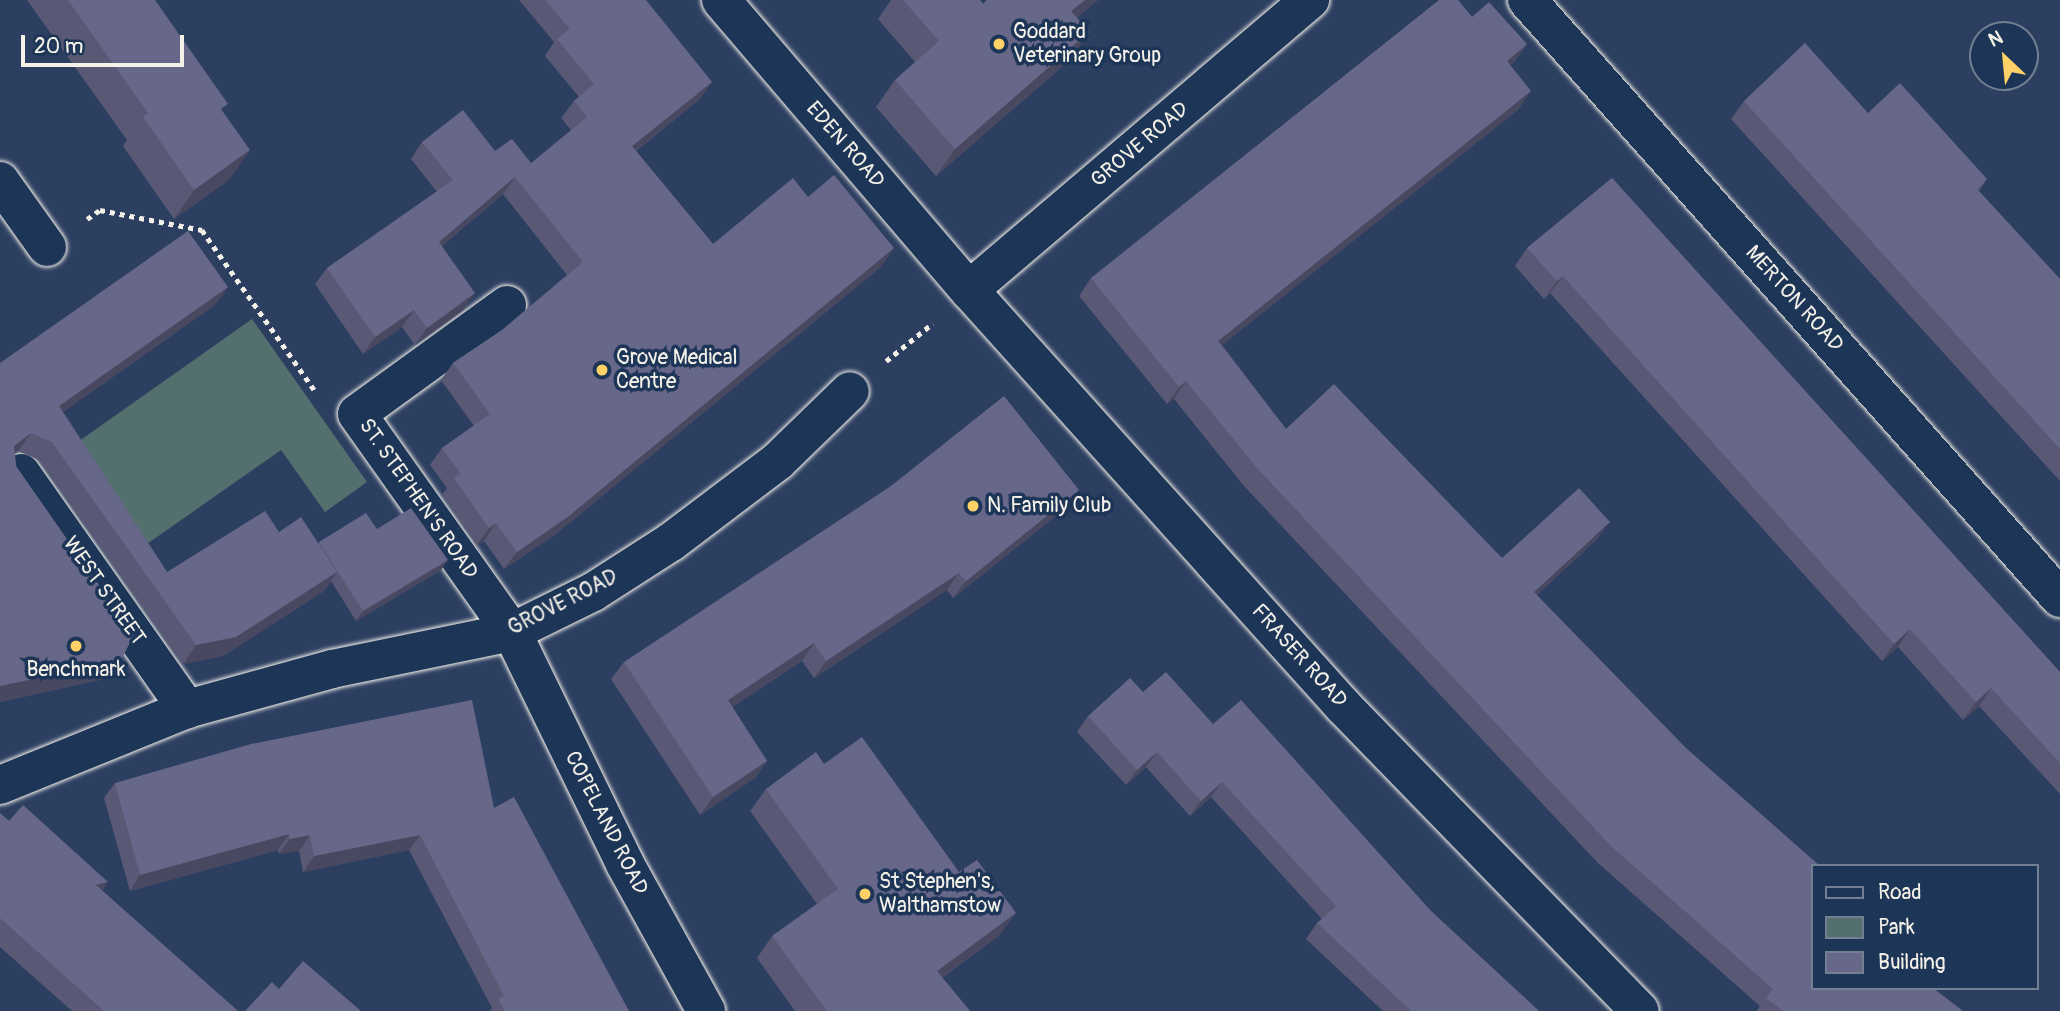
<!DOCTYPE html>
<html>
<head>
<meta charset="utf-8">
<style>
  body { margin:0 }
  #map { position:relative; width:2060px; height:1011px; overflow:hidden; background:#2c3f61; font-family:Pangolin,sans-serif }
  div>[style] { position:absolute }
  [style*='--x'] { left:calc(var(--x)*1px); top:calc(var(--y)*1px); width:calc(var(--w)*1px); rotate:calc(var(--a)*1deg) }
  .green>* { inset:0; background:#54706e }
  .path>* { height:4.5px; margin-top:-2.25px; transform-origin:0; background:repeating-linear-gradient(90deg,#f4f1e8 0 5px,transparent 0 10px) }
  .roads { filter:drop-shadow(0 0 2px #f4f1e8) drop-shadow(0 0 2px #f4f1e8) }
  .minor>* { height:38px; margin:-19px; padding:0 19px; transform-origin:19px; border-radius:19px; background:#1d3557 }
  .wall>* { inset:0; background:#595976 }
  .shaded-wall>* { inset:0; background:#484860 }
  .building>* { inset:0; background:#676789 }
  .dots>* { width:19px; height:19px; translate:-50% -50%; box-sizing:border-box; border:4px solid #1d3557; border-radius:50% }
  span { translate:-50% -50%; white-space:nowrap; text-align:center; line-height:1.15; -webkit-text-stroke:7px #1d3557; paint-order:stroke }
  .poi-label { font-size:21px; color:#f4f1e8 }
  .left { translate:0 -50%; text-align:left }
  .street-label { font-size:21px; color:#f4f1e8 }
  .legend { position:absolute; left:1811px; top:864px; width:228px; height:126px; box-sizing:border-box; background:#1d3557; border:2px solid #738091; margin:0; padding:9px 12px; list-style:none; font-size:21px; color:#f4f1e8 }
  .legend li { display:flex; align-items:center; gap:14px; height:35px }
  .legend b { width:35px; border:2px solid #738091 }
  .north { position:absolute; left:1969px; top:21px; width:70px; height:70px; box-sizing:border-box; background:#1d3557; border:2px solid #738091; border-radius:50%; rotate:334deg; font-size:19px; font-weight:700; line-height:28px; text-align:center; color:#f4f1e8 }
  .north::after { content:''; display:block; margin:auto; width:24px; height:32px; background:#ffd166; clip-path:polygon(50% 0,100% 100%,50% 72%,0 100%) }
  .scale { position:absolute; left:21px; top:35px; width:163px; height:32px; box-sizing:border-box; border:4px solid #f4f1e8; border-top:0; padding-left:9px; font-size:21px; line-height:24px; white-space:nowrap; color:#f4f1e8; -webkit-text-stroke:5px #1d3557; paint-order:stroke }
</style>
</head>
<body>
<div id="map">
  <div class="green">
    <div style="clip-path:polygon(252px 319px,367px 482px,325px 512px,281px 450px,137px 551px,65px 451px)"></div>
  </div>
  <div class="path">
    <div style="--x:87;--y:219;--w:16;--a:-35"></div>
    <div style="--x:100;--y:210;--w:104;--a:11.1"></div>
    <div style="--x:202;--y:230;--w:197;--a:54.9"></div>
    <div style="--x:886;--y:361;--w:60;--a:-39"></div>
  </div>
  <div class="roads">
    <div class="minor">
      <div style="--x:721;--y:0;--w:382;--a:49.5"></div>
      <div style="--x:969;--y:290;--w:561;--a:48.04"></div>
      <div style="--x:1344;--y:707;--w:424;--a:45.8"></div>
      <div style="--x:1527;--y:0;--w:801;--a:48.29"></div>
      <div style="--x:0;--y:181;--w:81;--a:54.5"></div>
      <div style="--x:969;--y:290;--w:448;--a:-40.4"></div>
      <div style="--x:507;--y:305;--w:185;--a:144"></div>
      <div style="--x:357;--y:414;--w:267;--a:54.6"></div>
      <div style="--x:512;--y:632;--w:258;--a:64"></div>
      <div style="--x:625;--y:864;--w:168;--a:61.1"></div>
      <div style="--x:21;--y:473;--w:289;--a:54.9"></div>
      <div style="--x:0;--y:785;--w:202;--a:-22.1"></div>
      <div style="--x:187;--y:709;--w:150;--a:-15.4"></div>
      <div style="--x:332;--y:669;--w:184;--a:-11.6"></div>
      <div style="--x:512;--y:632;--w:90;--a:-26.3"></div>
      <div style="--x:593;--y:592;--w:93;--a:-32.7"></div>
      <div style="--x:671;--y:542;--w:134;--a:-37.1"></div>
      <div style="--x:778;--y:461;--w:100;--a:-44.2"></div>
    </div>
  </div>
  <div class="wall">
    <div style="clip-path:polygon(27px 0,155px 0,223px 112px,230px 179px,174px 219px,123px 146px,127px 140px)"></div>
    <div style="clip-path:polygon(519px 0,646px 0,700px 99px,636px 151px,713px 244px,808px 197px,882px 266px,557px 533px,504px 569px,484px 541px,477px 545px,442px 495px,447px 488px,430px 465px,442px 448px,474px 426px,441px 380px,453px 363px,502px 330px,567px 275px,503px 194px,442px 246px,463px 310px,415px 345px,402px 327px,363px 354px,315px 284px,327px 268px,437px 192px,411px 159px,422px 142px,495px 151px,531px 163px,571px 130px,561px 118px,574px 101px,579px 97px,545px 56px,554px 42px)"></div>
    <div style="clip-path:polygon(891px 0,980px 0,983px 4px,987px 0,1098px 0,1077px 18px,1089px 32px,1071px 59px,936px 176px,876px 107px,895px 80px,915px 62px,878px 19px)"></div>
    <div style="clip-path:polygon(1527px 44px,1514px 62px,1510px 65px,1519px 109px,1222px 345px,1286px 429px,1502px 558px,1597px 539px,1537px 595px,1813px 988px,1963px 1011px,1757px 1011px,1760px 1006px,1598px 863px,1244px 486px,1174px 399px,1167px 404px,1079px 296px,1091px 278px)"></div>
    <div style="clip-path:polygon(1744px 101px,1868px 113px,1987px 179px,1979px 191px,2060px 279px,2060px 481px,1731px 119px)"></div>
    <div style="clip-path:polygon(1612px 178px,2060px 672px,2060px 794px,1979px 706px,1963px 720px,1898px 647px,1882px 661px,1550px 293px,1544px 299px,1515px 266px,1527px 248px)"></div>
    <div style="clip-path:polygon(228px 287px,215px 305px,63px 412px,167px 572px,279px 532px,318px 544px,319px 542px,377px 529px,441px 570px,356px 621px,331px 581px,324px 591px,223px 656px,183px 664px,39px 460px,18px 451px,15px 454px,16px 466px,121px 660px,108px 678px,0 702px,0 363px)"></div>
    <div style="clip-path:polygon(1079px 490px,1067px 507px,953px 598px,947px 590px,814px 678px,802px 661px,732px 707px,767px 761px,755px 778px,700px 815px,611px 679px,624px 662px)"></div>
    <div style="clip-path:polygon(1143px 692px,1213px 724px,1432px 912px,1539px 1011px,1383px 1011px,1306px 939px,1317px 923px,1322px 919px,1211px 797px,1190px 816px,1146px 767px,1126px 785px,1077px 732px,1088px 716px)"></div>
    <div style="clip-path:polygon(824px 764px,1000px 935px,942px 978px,970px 1011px,795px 1011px,757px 958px,772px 936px,817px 904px,750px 811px,766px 789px)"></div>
    <div style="clip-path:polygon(115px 783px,494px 808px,629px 1011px,490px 1011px,492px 1008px,409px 850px,303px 872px,299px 851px,279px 854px,278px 850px,130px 891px,104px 798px)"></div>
    <div style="clip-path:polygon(0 813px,9px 821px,102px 891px,238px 1011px,72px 1011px,0 947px)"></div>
  </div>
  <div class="shaded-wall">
    <div style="clip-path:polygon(1085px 0,1098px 0,1053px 38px,1071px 11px)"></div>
    <div style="clip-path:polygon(1089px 32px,1071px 59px,936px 176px,955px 149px)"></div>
    <div style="clip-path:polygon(1527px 44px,1514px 62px,1495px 79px,1507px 61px)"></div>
    <div style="clip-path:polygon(712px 82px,700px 99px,620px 163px,632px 146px)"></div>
    <div style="clip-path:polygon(1531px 91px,1519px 109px,1206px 358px,1218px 341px)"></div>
    <div style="clip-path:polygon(250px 150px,230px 179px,174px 219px,194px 190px)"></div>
    <div style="clip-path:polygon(515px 177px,503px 194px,428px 258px,439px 242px)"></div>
    <div style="clip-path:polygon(894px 248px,882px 266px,557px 533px,504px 569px,517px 552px)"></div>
    <div style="clip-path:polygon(1563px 276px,1550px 293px,1544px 299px,1557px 281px)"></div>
    <div style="clip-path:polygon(228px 287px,215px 305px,46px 424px,59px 406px)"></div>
    <div style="clip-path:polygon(475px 293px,463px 310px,415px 345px,427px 328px)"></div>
    <div style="clip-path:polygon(414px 310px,402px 327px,363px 354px,375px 337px)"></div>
    <div style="clip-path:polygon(1186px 381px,1174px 399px,1167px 404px,1179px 387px)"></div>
    <div style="clip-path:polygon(31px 433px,18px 451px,1px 464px,14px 446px)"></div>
    <div style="clip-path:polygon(1079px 490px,1067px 507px,953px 598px,966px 581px)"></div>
    <div style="clip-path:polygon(1610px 522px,1597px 539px,1521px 610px,1534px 592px)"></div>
    <div style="clip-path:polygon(496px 523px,484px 541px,477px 545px,489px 528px)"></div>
    <div style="clip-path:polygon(448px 560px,441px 570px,356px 621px,363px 611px)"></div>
    <div style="clip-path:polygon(337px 572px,324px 591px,223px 656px,183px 664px,196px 645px)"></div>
    <div style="clip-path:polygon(959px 573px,947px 590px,814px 678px,826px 661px)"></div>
    <div style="clip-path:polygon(1910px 629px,1898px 647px,1882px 661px,1894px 644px)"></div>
    <div style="clip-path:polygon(814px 643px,802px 661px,715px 718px,728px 700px)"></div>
    <div style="clip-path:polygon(121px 660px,108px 678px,0 702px,0 686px)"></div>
    <div style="clip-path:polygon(1991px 688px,1979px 706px,1963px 720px,1976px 702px)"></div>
    <div style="clip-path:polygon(1157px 752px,1146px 767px,1126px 785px,1137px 770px)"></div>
    <div style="clip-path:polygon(767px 761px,755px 778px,700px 815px,713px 797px)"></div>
    <div style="clip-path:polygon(1222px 782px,1211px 797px,1190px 816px,1201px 801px)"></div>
    <div style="clip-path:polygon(289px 834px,278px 850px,130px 891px,140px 875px)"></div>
    <div style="clip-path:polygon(310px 835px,299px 851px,279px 854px,290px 839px)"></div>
    <div style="clip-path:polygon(420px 835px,409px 850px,303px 872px,314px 856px)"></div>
    <div style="clip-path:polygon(108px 882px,96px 900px,96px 885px)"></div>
    <div style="clip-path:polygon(1016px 913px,1000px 935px,921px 993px,937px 971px)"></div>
  </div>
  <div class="building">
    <div style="clip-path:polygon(68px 0,155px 0,228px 104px,221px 109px,250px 150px,194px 190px,143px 117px,148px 113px)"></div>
    <div style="clip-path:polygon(545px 0,646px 0,712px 82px,632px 146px,713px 244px,793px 178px,808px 197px,834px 175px,894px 248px,569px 516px,517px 552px,496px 523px,489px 528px,454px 478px,461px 474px,442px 448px,490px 414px,453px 363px,502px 330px,583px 262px,515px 177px,587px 117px,574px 101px,594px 84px,557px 39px,570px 29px)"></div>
    <div style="clip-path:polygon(903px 0,980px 0,983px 4px,987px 0,1085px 0,1071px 11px,1089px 32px,955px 149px,895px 80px,939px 41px)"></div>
    <div style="clip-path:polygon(1439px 0,1458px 0,1472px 17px,1489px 2px,1527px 44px,1507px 61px,1531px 91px,1218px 341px,1286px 429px,1334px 384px,1502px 558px,1579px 488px,1610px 522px,1534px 592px,1686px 748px,1820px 866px,1813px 866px,1813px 988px,1933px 988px,1963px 1011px,1783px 1011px,1766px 998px,1773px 989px,1611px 846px,1257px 468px,1186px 381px,1179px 387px,1091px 278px)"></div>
    <div style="clip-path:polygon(1805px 43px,1868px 113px,1900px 83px,1987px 179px,1977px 189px,2060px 279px,2060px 449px,1744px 101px)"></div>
    <div style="clip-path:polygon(463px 110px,495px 151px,512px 139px,531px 163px,439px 242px,475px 293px,427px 328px,414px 310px,375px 337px,327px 268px,453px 180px,422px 142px)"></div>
    <div style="clip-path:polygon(1612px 178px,2060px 672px,2060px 763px,1991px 688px,1976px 702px,1910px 629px,1894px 644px,1563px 276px,1557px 281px,1527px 248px)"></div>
    <div style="clip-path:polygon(188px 231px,228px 287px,59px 406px,167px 572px,265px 511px,279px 532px,301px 517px,337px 572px,236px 637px,196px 645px,52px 442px,31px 433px,14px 446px,16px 466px,134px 635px,121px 660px,0 686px,0 363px)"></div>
    <div style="clip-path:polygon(1004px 396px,1079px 490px,966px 581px,959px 573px,826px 661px,814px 643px,728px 700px,767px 761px,713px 797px,624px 662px,891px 486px)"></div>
    <div style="clip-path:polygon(411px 508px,448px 560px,363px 611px,319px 542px,366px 513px,377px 529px)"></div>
    <div style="clip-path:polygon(1166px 672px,1213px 724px,1241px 700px,1432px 912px,1539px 1011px,1411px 1011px,1317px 923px,1336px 906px,1222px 782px,1201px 801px,1157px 752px,1137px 770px,1088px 716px,1130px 678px,1143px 692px)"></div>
    <div style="clip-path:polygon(472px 700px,494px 808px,514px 797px,629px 1011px,505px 1011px,498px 999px,504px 996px,420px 835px,314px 856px,310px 835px,290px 839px,289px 834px,140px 875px,115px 783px,251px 744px)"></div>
    <div style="clip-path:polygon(862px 737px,959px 872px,977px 860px,1016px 913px,937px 971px,970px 1011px,827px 1011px,772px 936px,838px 889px,766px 789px,816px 752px,824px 764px)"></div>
    <div style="clip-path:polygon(23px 805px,108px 882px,96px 885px,238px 1011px,104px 1011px,0 918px,0 813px,9px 821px)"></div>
    <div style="clip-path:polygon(303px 961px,361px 1011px,245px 1011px,272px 982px,279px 989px)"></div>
  </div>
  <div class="dots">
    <div style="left:999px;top:44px;background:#ffd166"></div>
    <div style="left:602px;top:370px;background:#ffd166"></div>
    <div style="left:973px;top:506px;background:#ffd166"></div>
    <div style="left:76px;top:646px;background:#ffd166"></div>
    <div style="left:865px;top:894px;background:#ffd166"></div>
  </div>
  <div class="poi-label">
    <span class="left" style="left:1013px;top:44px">Goddard<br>Veterinary Group</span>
    <span class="left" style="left:616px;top:370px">Grove Medical<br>Centre</span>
    <span class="left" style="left:987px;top:506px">N. Family Club</span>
    <span style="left:76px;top:670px">Benchmark</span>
    <span class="left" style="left:879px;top:894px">St Stephen's,<br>Walthamstow</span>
  </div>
  <div class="street-label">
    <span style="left:845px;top:145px;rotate:49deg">EDEN ROAD</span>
    <span style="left:1140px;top:145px;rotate:-40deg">GROVE ROAD</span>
    <span style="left:1794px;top:299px;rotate:48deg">MERTON ROAD</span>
    <span style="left:418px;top:499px;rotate:55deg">ST. STEPHEN'S ROAD</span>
    <span style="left:104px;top:591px;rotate:55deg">WEST STREET</span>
    <span style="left:563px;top:603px;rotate:-27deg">GROVE ROAD</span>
    <span style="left:1299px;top:656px;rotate:48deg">FRASER ROAD</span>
    <span style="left:606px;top:823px;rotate:63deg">COPELAND ROAD</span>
  </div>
  <ul class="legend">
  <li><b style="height:9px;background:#1d3557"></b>Road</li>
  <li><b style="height:19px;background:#54706e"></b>Park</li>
  <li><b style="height:19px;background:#676789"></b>Building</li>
  </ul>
  <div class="north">N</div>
  <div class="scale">20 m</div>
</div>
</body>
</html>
